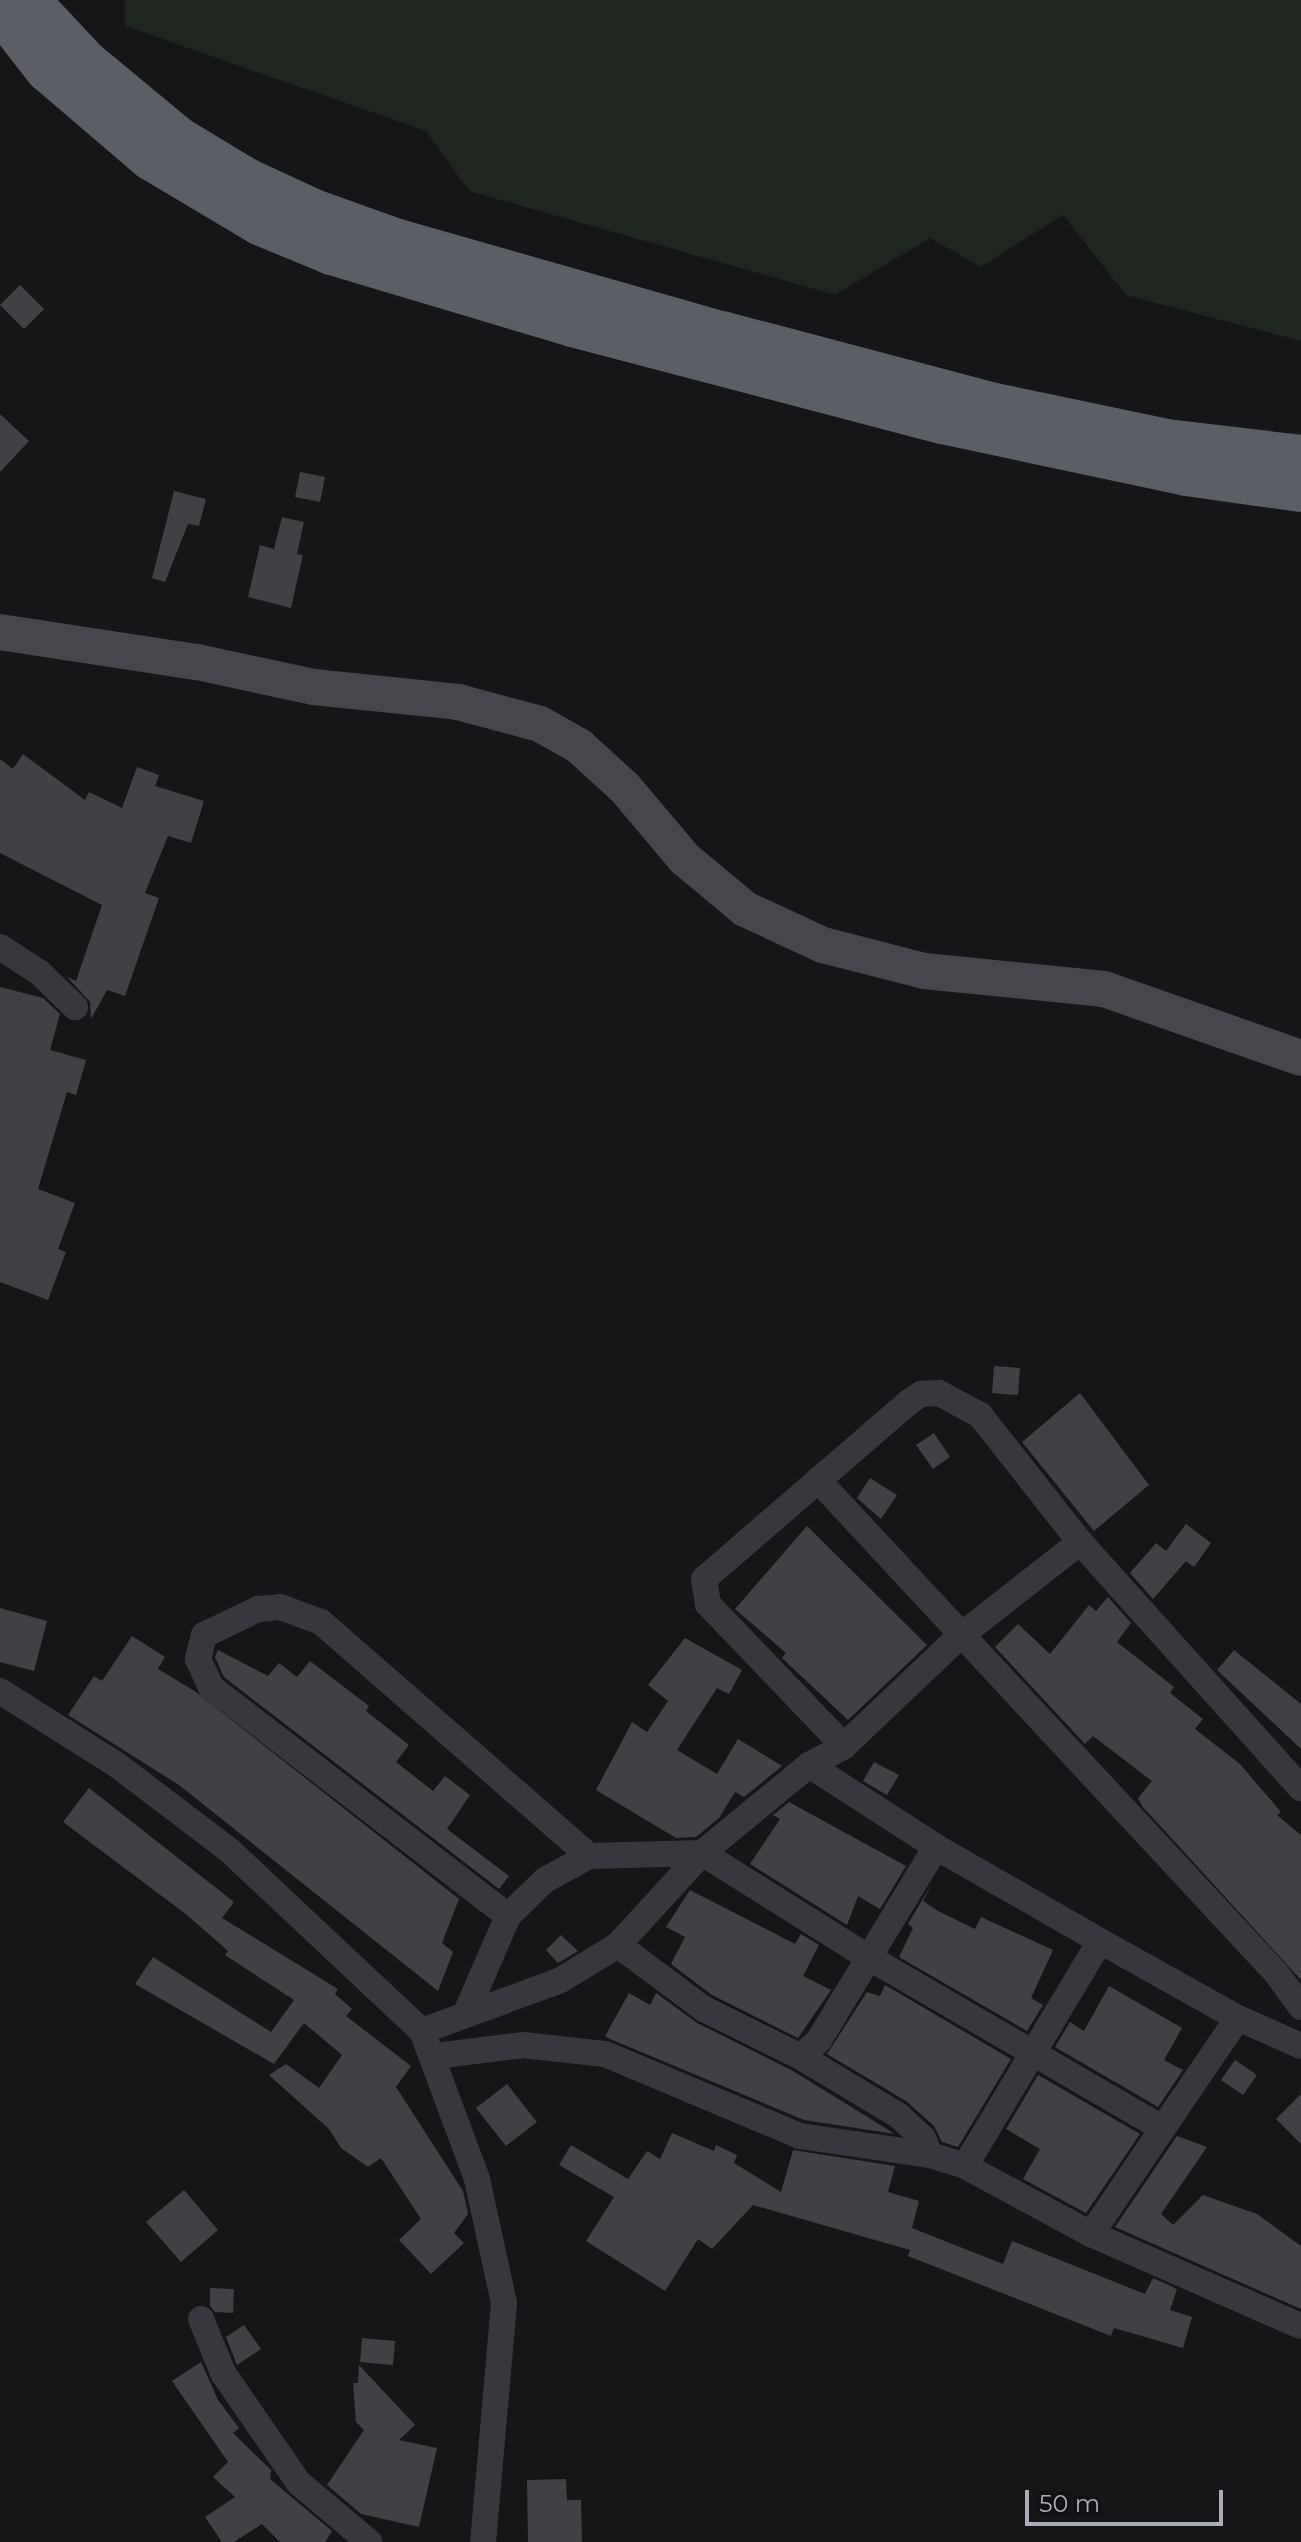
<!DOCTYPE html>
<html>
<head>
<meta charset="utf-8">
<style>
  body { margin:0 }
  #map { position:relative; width:1301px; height:2542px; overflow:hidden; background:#161618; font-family:Montserrat,sans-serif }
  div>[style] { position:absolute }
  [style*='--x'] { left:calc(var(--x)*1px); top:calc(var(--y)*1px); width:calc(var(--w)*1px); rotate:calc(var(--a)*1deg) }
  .green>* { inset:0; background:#1e261f }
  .building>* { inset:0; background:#404145 }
  .minor>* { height:26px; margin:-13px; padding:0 13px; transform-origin:13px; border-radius:13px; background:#37383d }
  .secondary>* { height:36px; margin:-18px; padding:0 18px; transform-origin:18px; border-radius:18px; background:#45474d }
  .trunk>* { height:42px; margin:-21px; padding:0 21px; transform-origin:21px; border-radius:21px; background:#5b5e65 }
  span { translate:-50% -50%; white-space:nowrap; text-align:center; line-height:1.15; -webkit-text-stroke:6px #111113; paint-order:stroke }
  .scale { position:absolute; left:1025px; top:2490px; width:198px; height:36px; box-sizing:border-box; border:4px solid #a8adb8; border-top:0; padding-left:10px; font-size:24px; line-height:28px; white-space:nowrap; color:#a8adb8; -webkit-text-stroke:6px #111113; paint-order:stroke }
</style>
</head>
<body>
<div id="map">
  <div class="green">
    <div style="clip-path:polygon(125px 0,1301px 0,1301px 341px,1126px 295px,1063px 215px,981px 267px,930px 238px,835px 295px,469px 191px,426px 131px,125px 26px)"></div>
  </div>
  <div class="building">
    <div style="clip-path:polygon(20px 285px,44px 309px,24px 329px,0 305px)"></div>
    <div style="clip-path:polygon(0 414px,29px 441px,0 472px)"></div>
    <div style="clip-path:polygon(300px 472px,325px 477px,320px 502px,295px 497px)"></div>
    <div style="clip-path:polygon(174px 491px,206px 499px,199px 526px,188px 524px,165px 582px,152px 578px)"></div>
    <div style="clip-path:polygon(282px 517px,304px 522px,297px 554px,303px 555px,291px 608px,248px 597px,260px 545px,274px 549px)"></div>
    <div style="clip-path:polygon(23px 754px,85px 800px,89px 792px,122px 808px,137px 767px,159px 775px,155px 786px,204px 801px,191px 843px,168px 836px,145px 893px,159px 898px,125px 996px,107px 990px,91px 1019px,90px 1002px,67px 977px,76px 981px,102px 905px,0 853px,0 759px,13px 769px)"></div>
    <div style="clip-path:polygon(0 987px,43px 998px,60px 1014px,50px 1050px,86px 1060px,76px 1095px,67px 1092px,38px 1189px,75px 1203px,58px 1249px,66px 1252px,48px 1300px,0 1282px)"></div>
    <div style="clip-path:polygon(994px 1366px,1020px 1368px,1018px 1395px,992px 1393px)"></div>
    <div style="clip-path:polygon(1080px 1393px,1149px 1485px,1094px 1531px,1022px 1442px)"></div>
    <div style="clip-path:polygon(934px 1433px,950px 1457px,933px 1469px,916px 1445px)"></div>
    <div style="clip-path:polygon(870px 1478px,897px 1495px,881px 1519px,857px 1498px)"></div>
    <div style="clip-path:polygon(1186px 1524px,1211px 1543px,1194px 1567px,1186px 1561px,1153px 1599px,1130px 1573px,1156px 1543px,1166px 1551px)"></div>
    <div style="clip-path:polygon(807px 1526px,927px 1645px,848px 1720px,782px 1658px,786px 1653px,735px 1609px)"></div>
    <div style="clip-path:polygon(1108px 1597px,1131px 1623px,1117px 1642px,1174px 1687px,1170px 1693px,1203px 1719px,1195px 1729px,1240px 1764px,1281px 1812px,1277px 1815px,1301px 1835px,1301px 1980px,1142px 1806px,1138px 1798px,1152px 1781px,1093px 1736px,1085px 1744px,995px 1647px,1018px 1624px,1050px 1654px,1089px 1605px,1096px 1611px)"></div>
    <div style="clip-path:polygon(0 1608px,47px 1621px,34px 1671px,0 1662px)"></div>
    <div style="clip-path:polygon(132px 1636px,165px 1657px,158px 1669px,196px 1692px,459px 1899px,442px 1943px,453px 1952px,438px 1991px,179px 1785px,68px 1715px,94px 1676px,102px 1681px)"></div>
    <div style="clip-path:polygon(685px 1638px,742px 1670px,729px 1694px,717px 1688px,677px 1750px,717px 1774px,738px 1739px,782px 1766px,744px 1797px,735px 1792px,719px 1818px,696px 1837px,676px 1838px,596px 1790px,632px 1722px,647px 1732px,668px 1701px,648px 1685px)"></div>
    <div style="clip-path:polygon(218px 1650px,268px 1676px,279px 1663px,297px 1677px,310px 1661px,369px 1706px,366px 1711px,409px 1745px,396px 1762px,433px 1791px,445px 1776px,470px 1795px,447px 1829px,509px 1876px,499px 1889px,224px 1677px,215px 1657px)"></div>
    <div style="clip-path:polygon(1234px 1650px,1301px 1704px,1301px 1749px,1217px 1670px)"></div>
    <div style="clip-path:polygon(874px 1762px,899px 1775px,887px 1795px,863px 1781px)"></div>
    <div style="clip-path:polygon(89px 1788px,234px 1902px,222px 1918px,338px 1989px,335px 1994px,352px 2009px,346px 2016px,411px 2066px,396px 2087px,463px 2191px,468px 2214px,454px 2233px,464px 2243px,431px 2274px,399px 2240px,421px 2219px,381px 2158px,368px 2167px,341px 2148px,329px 2129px,269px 2075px,286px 2064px,319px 2088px,342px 2055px,304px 2023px,274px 2064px,135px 1984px,153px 1957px,271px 2032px,294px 2000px,225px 1955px,228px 1951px,187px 1915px,63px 1822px)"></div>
    <div style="clip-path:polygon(789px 1802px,906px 1866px,880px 1909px,858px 1896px,847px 1925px,750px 1864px,780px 1819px,773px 1815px)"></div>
    <div style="clip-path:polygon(933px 1882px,923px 1901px,938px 1911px,975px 1929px,981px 1917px,1053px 1950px,1031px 1998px,1043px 2005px,1027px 2031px,899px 1957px,913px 1928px,908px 1924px)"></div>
    <div style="clip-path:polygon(690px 1890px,795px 1944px,801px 1934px,819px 1945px,803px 1976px,831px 1990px,798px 2038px,712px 1995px,671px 1964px,685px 1937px,666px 1927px)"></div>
    <div style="clip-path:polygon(561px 1935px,578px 1951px,558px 1963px,546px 1950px)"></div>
    <div style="clip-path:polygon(885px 1985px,1011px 2059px,958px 2147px,942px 2142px,934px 2126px,906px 2101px,827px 2054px,867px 1992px,880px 1996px)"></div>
    <div style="clip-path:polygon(1109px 1986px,1182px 2028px,1164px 2060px,1183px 2070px,1158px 2107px,1055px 2047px,1070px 2022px,1084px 2031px)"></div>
    <div style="clip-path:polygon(629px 1993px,650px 2005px,656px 1993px,697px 2023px,793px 2071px,895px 2134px,804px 2120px,610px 2039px,605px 2036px)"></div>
    <div style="clip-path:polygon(1235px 2060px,1257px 2075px,1243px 2095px,1221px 2080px)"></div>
    <div style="clip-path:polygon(1038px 2075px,1140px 2134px,1086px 2213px,1023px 2179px,1040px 2149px,1006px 2129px)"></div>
    <div style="clip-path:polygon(507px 2084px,537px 2122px,506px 2146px,476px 2108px)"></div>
    <div style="clip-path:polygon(1301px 2094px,1301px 2144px,1276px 2119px)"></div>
    <div style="clip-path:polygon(672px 2133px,714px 2151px,716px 2145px,737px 2155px,734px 2163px,781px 2192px,793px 2150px,895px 2166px,888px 2192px,919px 2201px,912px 2228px,1003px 2264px,1012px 2241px,1145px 2294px,1153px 2278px,1177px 2289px,1170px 2310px,1192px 2317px,1183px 2348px,1114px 2328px,1111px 2336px,908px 2256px,910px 2250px,753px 2205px,712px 2249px,698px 2239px,665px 2291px,586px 2241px,614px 2197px,559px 2165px,571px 2145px,628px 2179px,647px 2151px,660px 2159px)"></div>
    <div style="clip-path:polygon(1177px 2136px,1207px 2147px,1161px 2214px,1173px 2225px,1203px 2195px,1257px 2214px,1301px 2246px,1301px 2309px,1115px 2227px)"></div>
    <div style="clip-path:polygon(184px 2190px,218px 2230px,181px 2262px,146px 2222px)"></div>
    <div style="clip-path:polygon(210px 2288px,234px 2289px,233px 2313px,215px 2312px,210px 2306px)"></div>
    <div style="clip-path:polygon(244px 2325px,261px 2349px,237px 2365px,226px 2337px)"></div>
    <div style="clip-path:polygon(362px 2338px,395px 2341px,393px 2365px,360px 2362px)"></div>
    <div style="clip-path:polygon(201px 2362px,218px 2400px,239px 2428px,233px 2433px,271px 2470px,270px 2479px,332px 2531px,325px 2542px,280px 2542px,262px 2524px,234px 2542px,222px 2542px,205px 2517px,235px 2497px,213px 2477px,228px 2462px,172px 2381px)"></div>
    <div style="clip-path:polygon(359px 2365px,415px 2425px,399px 2440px,437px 2448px,419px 2527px,361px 2514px,327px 2485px,364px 2430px,356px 2422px,353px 2383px,358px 2383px)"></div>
    <div style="clip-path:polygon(566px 2479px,567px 2500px,581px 2500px,582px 2542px,528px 2542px,527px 2480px)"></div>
  </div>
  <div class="minor">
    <div style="--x:0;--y:947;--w:48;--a:33"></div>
    <div style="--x:40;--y:973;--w:49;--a:44.2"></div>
    <div style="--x:818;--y:1480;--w:674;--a:47.1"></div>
    <div style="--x:1277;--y:1974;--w:41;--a:54"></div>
    <div style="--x:0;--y:1691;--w:138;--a:32.3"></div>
    <div style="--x:117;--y:1765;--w:141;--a:37.2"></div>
    <div style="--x:229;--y:1850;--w:265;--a:43.2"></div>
    <div style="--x:422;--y:2031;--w:158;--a:69.6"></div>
    <div style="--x:477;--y:2179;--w:127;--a:77.7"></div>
    <div style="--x:504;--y:2303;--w:240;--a:95"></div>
    <div style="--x:844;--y:1746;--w:197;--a:-133.8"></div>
    <div style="--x:708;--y:1604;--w:25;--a:-99"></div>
    <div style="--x:704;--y:1579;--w:271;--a:-40.8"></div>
    <div style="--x:909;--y:1402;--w:14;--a:-34"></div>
    <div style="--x:921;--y:1394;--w:18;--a:-3"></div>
    <div style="--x:939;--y:1393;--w:47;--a:28.2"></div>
    <div style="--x:980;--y:1415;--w:162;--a:51.8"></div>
    <div style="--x:1080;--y:1542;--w:331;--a:48.1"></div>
    <div style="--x:809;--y:1765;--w:151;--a:32.8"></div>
    <div style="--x:936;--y:1847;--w:189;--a:29.8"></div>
    <div style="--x:1100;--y:1941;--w:158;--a:29.2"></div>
    <div style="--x:1238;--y:2018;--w:69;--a:24"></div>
    <div style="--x:508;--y:1916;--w:375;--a:-142.4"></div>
    <div style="--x:211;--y:1687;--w:31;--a:-115"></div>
    <div style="--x:198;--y:1659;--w:25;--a:-76"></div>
    <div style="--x:204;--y:1635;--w:60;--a:-25.7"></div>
    <div style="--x:258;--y:1609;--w:22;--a:-5"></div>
    <div style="--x:280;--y:1607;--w:44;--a:20.1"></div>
    <div style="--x:321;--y:1622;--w:356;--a:41.1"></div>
    <div style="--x:618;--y:1945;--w:107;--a:36.7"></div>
    <div style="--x:704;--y:2009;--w:108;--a:26.3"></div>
    <div style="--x:801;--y:2057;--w:25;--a:-43"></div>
    <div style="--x:819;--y:2040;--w:226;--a:-58.8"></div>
    <div style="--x:466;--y:2013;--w:106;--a:-66.6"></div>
    <div style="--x:508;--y:1916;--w:52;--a:-44.2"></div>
    <div style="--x:545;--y:1880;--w:50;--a:-28.6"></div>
    <div style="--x:589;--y:1856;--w:113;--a:-1.5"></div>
    <div style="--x:702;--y:1853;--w:196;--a:32.1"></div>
    <div style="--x:868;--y:1957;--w:341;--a:30.2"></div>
    <div style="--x:422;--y:2031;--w:146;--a:-20.1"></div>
    <div style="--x:559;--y:1981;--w:69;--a:-31.4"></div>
    <div style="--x:618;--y:1945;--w:125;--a:-47.6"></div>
    <div style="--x:702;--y:1853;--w:139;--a:-39.4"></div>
    <div style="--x:809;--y:1765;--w:40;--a:-28"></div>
    <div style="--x:844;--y:1746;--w:158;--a:-43.5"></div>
    <div style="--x:959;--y:1637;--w:154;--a:-38.1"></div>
    <div style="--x:435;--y:2056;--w:89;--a:-7.1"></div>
    <div style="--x:523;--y:2045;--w:82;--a:6.3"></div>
    <div style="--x:605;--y:2054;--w:212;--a:22.8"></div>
    <div style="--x:800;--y:2136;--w:131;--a:8.3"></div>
    <div style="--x:930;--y:2155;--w:37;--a:17"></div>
    <div style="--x:965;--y:2166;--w:143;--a:28.4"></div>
    <div style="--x:1091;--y:2234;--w:229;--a:23.7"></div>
    <div style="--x:801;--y:2057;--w:113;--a:30.9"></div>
    <div style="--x:898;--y:2115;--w:34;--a:43"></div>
    <div style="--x:923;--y:2138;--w:18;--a:68"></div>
    <div style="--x:965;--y:2166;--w:262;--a:-59"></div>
    <div style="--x:1091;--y:2234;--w:261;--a:-55.8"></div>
    <div style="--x:201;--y:2319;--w:58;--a:67.8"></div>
    <div style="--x:223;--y:2373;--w:134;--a:55.4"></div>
    <div style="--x:299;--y:2483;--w:92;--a:40.1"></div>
  </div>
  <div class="secondary">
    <div style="--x:0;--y:632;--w:199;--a:8.7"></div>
    <div style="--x:197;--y:662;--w:120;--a:12.1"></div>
    <div style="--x:314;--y:687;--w:145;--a:5.9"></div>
    <div style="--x:458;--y:702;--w:85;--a:15"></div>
    <div style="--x:540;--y:724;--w:45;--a:29.4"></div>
    <div style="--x:579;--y:746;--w:62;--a:42.4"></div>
    <div style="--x:625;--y:788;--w:93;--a:49.8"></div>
    <div style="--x:685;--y:859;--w:78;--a:39.8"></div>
    <div style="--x:745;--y:909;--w:86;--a:24.8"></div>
    <div style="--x:823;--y:945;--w:104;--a:14.4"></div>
    <div style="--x:924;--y:971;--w:181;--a:5.7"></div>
    <div style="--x:1104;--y:989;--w:209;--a:19.3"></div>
  </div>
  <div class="trunk">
    <div style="--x:29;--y:0;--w:83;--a:46.9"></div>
    <div style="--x:86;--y:61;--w:121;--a:39.6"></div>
    <div style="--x:179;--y:138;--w:79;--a:31.1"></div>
    <div style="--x:247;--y:179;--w:74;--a:24.8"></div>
    <div style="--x:314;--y:210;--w:89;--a:19.7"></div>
    <div style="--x:398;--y:240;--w:337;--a:15.9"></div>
    <div style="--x:722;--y:332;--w:282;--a:14.8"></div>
    <div style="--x:995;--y:404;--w:176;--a:11.8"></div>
    <div style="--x:1167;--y:440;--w:135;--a:6.8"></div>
    <div style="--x:0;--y:11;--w:75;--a:52.1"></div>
    <div style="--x:46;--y:70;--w:137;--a:40.6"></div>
    <div style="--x:150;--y:159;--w:127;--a:30.8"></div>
    <div style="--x:259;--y:224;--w:78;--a:22.6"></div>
    <div style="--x:331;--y:254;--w:252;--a:16.6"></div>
    <div style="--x:572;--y:326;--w:383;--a:14.7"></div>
    <div style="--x:942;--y:423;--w:249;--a:12"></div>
    <div style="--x:1186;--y:475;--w:116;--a:7.9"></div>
  </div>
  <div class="scale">50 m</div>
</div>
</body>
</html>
